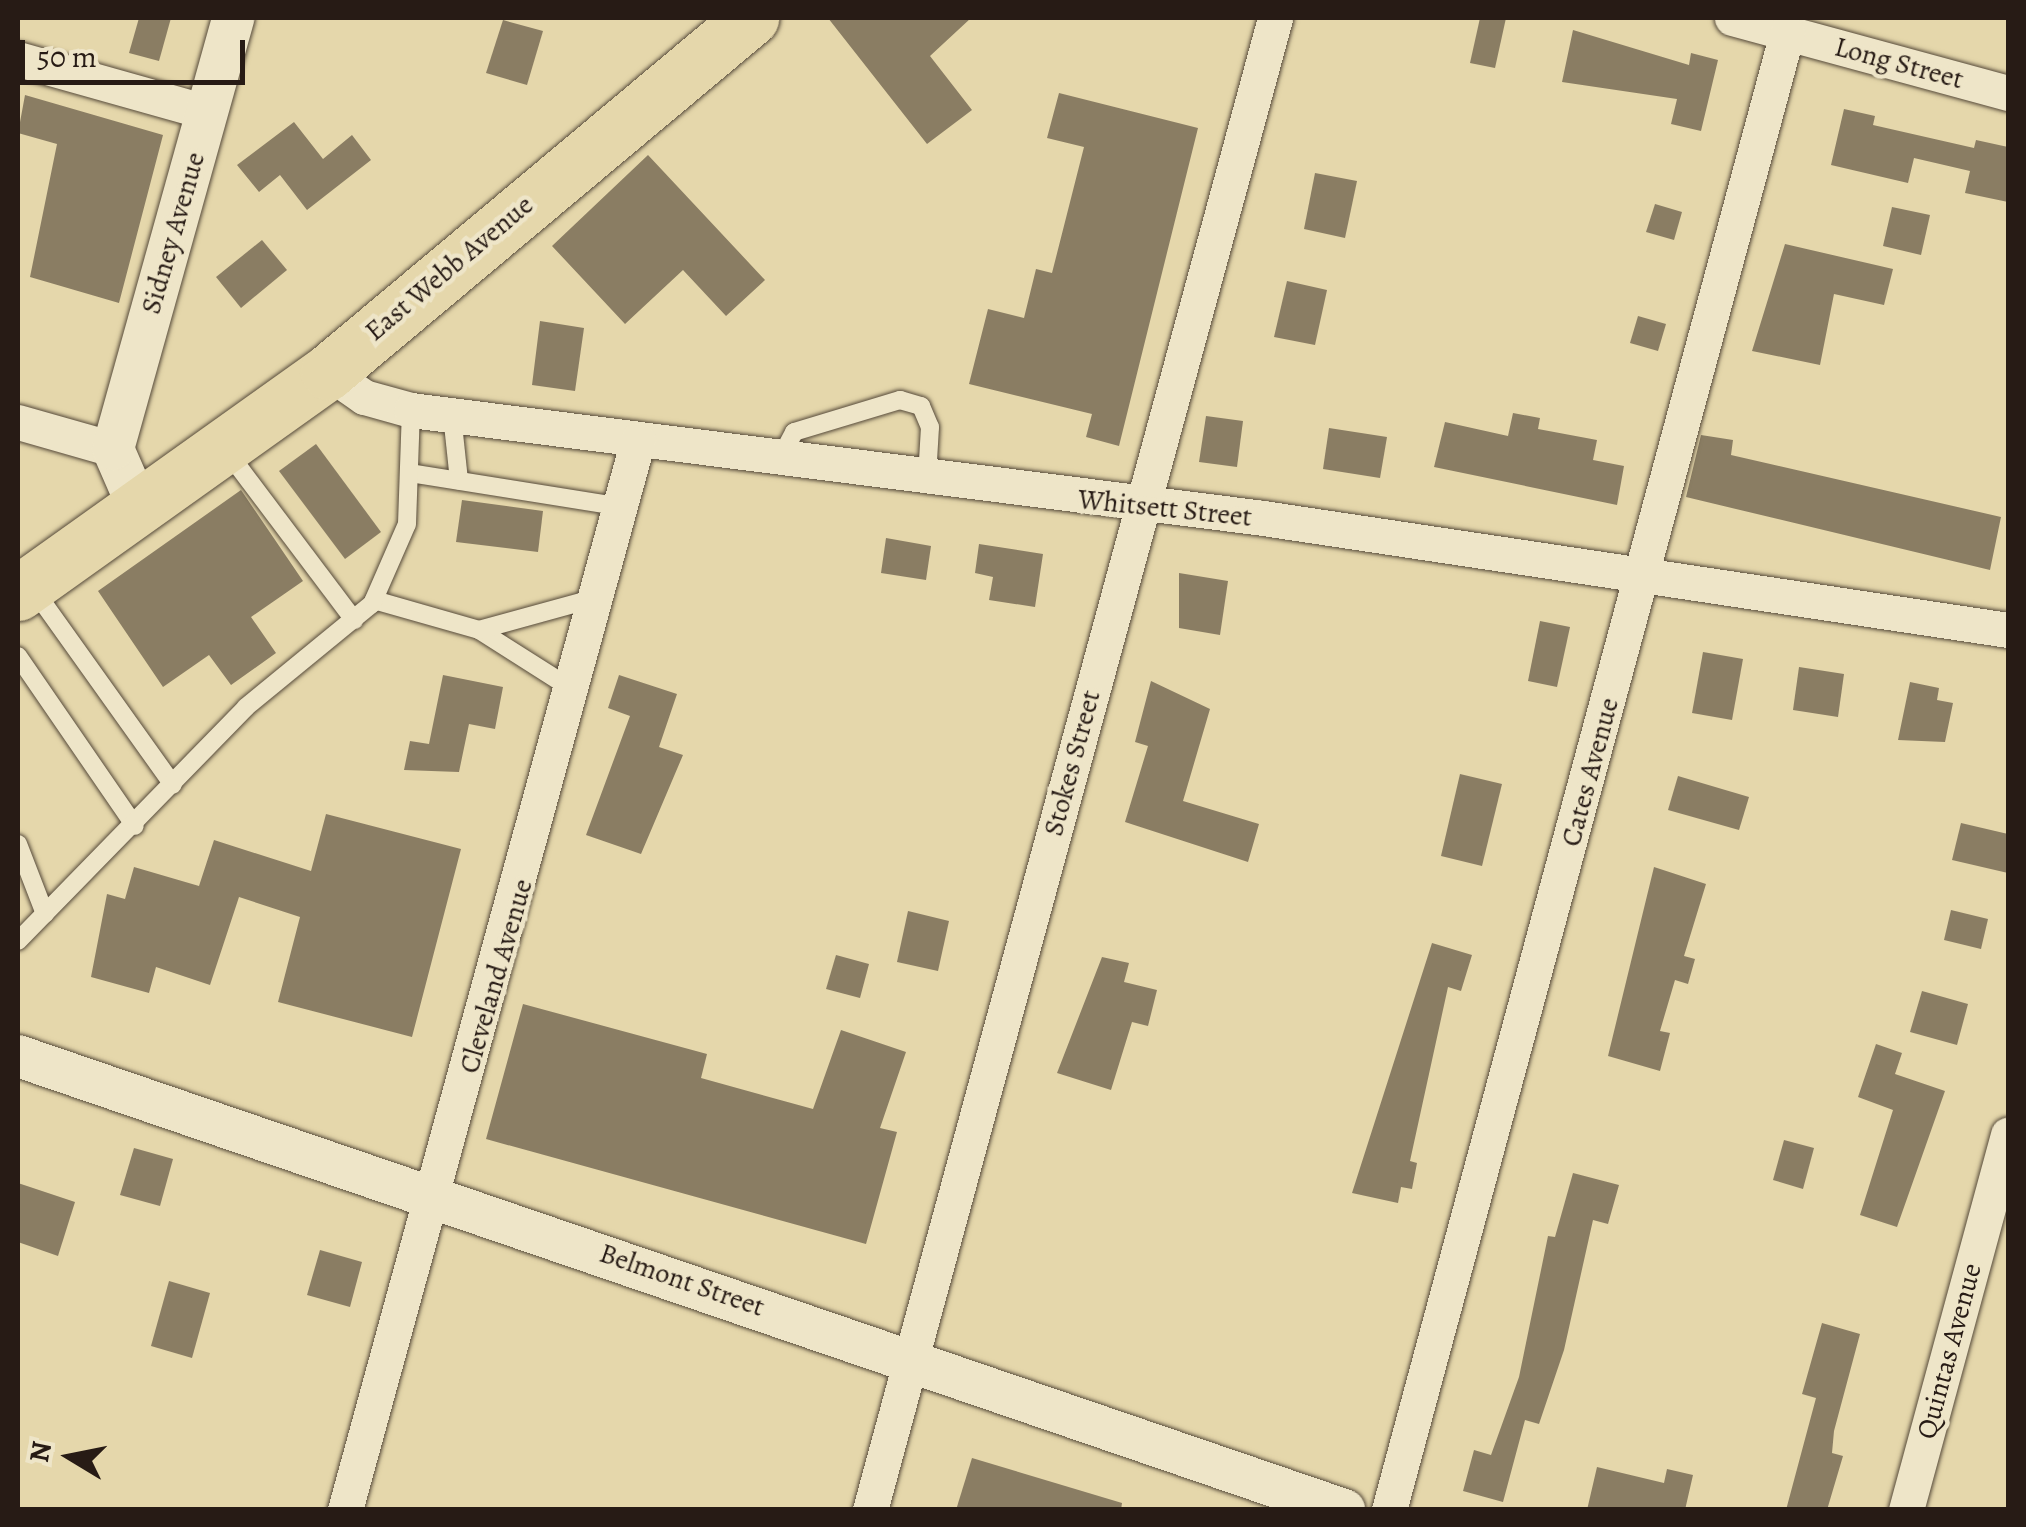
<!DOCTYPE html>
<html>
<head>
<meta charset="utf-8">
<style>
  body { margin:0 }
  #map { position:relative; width:2026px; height:1527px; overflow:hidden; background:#e5d7ab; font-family:Alegreya,serif }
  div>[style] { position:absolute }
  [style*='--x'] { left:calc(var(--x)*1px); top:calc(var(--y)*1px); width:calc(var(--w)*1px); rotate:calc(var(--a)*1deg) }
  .building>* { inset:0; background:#8a7d63 }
  .roads { filter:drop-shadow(0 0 2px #564a3a) drop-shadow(0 0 2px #564a3a) }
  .service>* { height:18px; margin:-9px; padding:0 9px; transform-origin:9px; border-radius:9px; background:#eee5c8 }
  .minor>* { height:35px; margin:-17.5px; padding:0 17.5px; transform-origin:17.5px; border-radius:17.5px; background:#eee5c8 }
  .tertiary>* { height:42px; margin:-21px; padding:0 21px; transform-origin:21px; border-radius:21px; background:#eee5c8 }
  .trunk>* { height:55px; margin:-27.5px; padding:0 27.5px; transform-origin:27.5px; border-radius:27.5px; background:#e5d7ab }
  span { translate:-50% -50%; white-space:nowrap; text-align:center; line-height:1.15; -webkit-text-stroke:9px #eee5c8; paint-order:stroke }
  .street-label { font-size:28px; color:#271b15 }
  .frame { position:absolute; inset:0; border:20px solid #271b15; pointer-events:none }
  .north { position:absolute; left:20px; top:1407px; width:100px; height:100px; -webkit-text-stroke:8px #eee5c8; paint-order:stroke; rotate:280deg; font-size:28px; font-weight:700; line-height:40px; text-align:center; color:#271b15 }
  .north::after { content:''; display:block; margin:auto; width:35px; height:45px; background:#271b15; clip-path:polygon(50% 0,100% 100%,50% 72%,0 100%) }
  .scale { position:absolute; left:20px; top:40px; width:225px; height:45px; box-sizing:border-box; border:5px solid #271b15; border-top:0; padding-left:12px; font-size:30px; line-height:35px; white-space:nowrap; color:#271b15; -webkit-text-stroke:8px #eee5c8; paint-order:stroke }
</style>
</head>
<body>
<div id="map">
  <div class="building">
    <div style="clip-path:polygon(139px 18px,171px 18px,159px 61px,129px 53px)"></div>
    <div style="clip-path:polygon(828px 18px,971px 18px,930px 56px,972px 110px,927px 144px)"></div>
    <div style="clip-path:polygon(1480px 18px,1506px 18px,1495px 68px,1470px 63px)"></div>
    <div style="clip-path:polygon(503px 20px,543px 31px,527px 85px,486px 73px)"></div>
    <div style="clip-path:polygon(1573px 30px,1689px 65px,1691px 53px,1718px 60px,1701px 131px,1671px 124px,1677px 99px,1562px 82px)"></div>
    <div style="clip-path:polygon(1059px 93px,1198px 128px,1119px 446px,1086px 437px,1092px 414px,969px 384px,988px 309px,1024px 318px,1036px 269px,1052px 273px,1084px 147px,1047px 138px)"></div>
    <div style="clip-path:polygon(25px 95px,163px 135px,119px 303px,30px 277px,57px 144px,18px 133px)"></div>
    <div style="clip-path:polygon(1844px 109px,1875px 116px,1873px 125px,1974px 148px,1976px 140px,2008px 147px,2008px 202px,1965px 193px,1970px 171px,1914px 158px,1908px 183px,1831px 165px)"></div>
    <div style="clip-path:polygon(294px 122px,323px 159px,352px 135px,371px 160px,307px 210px,280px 175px,259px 192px,237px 165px)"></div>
    <div style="clip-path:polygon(648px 155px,765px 280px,726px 316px,683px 270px,625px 324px,552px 246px)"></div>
    <div style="clip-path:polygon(1315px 173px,1357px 181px,1345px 238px,1304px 229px)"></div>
    <div style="clip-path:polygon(1655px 204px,1682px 212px,1674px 240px,1646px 232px)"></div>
    <div style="clip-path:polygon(1892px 207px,1930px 215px,1921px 255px,1883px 246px)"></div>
    <div style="clip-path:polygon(262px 240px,287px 270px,241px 308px,216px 277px)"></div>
    <div style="clip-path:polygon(1785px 244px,1893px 269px,1884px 305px,1834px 294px,1820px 365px,1752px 351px)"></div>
    <div style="clip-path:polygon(1287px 281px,1327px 290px,1315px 345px,1274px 337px)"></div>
    <div style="clip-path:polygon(1638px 316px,1666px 324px,1658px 351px,1630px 343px)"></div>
    <div style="clip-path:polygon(540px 321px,584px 328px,575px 391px,532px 385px)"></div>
    <div style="clip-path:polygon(1513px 413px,1540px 418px,1538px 429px,1597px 440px,1593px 460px,1624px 466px,1617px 505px,1434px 467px,1445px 422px,1508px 436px)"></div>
    <div style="clip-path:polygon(1206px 416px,1243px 421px,1237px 467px,1199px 462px)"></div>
    <div style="clip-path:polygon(1329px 428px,1387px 437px,1380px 478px,1323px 469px)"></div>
    <div style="clip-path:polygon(1701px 435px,1733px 440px,1731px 455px,2001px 517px,1990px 570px,1686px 497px)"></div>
    <div style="clip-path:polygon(316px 444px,381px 532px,345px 559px,279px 471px)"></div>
    <div style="clip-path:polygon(241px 490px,303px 581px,251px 617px,276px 653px,231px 685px,209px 655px,163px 687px,98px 591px)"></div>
    <div style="clip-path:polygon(462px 500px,543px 511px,538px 552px,456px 542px)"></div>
    <div style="clip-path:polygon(886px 538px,931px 546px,926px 580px,881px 573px)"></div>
    <div style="clip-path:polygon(979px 544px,1043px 554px,1035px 607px,989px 600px,993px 577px,975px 573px)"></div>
    <div style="clip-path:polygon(1179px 573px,1228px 581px,1220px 635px,1179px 628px)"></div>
    <div style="clip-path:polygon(1540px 621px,1570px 627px,1557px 687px,1528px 681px)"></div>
    <div style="clip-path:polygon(1703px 652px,1743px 659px,1732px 720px,1692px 713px)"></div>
    <div style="clip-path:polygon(1799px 667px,1844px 674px,1838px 717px,1793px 710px)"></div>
    <div style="clip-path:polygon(443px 675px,503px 687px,495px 729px,469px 724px,459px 772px,404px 770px,410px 741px,429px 744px)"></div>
    <div style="clip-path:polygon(619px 675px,677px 694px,659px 747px,683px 755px,641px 854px,586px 835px,630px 716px,608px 708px)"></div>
    <div style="clip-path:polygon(1151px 681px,1210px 709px,1183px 801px,1259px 824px,1248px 862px,1125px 822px,1148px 746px,1135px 742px)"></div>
    <div style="clip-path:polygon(1910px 682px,1939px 688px,1937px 700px,1953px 703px,1945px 742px,1898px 740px)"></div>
    <div style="clip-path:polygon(1460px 774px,1502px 784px,1482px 866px,1441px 856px)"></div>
    <div style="clip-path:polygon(1678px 776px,1749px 797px,1739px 830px,1668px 810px)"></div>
    <div style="clip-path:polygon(326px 814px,461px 849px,412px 1037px,278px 1002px,300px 917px,239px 897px,210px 985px,156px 967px,149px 993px,91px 977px,107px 894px,125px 899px,134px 867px,199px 886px,214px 840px,311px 871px)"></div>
    <div style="clip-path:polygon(1961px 823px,2008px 834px,2008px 873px,1952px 860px)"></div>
    <div style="clip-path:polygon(1654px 867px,1706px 884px,1684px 956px,1695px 959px,1688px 984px,1675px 980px,1660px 1031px,1670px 1033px,1660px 1071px,1608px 1056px)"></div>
    <div style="clip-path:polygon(1951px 910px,1988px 919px,1981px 949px,1944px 940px)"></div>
    <div style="clip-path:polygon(908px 911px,949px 921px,938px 971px,897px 962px)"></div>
    <div style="clip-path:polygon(1432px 943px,1472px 955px,1461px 991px,1448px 987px,1410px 1161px,1417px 1163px,1412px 1189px,1401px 1187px,1398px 1203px,1352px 1193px)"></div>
    <div style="clip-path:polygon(836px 955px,869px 964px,860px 998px,826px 989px)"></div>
    <div style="clip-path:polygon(1102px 957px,1129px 963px,1124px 982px,1157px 990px,1148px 1026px,1132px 1022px,1111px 1090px,1057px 1073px)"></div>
    <div style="clip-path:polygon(1922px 991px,1968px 1004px,1957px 1045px,1910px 1032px)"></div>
    <div style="clip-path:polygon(523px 1004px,707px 1054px,701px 1078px,813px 1109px,841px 1030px,906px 1052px,880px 1128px,897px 1132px,866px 1244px,486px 1139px)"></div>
    <div style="clip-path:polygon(1876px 1044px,1902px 1053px,1895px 1074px,1945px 1091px,1897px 1227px,1860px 1215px,1893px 1110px,1858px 1097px)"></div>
    <div style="clip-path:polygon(1784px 1140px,1814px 1148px,1803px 1189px,1773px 1180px)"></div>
    <div style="clip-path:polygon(134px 1148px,173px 1159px,160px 1206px,120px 1195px)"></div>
    <div style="clip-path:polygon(1573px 1173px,1619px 1185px,1608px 1224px,1593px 1220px,1564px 1350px,1539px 1424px,1525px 1420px,1503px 1502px,1463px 1491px,1474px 1450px,1491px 1455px,1519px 1377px,1548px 1236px,1555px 1237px)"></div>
    <div style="clip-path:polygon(18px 1183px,75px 1202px,58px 1256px,18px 1242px)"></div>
    <div style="clip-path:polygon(320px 1250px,362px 1262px,350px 1307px,307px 1295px)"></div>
    <div style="clip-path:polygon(169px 1281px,210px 1293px,192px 1358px,151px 1346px)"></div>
    <div style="clip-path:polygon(1822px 1323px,1860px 1334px,1834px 1431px,1832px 1453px,1843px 1456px,1827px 1510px,1786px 1510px,1816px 1398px,1802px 1394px)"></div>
    <div style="clip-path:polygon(972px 1458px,1122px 1503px,1121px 1510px,956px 1510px)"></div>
    <div style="clip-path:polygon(1597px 1467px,1664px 1483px,1667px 1469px,1693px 1475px,1685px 1510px,1587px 1510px)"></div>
  </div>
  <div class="roads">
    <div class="service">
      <div style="--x:452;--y:415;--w:66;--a:83.9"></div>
      <div style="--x:226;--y:450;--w:213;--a:53"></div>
      <div style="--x:782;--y:455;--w:26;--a:-62"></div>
      <div style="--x:794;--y:432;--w:111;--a:-16.8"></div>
      <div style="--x:900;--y:400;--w:22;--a:16"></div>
      <div style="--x:921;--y:406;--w:23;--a:67"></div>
      <div style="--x:930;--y:427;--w:50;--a:93.4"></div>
      <div style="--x:410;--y:473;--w:215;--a:9.1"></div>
      <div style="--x:34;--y:590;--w:239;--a:54.5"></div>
      <div style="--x:374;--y:600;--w:109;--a:15.9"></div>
      <div style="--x:479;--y:630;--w:114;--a:32.4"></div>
      <div style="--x:479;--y:630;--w:124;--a:-15.4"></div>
      <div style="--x:18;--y:656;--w:206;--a:55.5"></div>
      <div style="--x:18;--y:844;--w:75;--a:68.9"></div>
      <div style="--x:18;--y:941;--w:327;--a:-45.7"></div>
      <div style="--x:246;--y:707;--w:163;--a:-39.3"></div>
      <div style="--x:372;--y:604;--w:87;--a:-66.4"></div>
      <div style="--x:407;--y:524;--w:114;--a:-88"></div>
    </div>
    <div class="minor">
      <div style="--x:1732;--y:18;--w:286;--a:15.2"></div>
      <div style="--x:18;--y:59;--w:195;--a:15.7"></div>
      <div style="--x:328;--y:372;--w:44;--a:34.8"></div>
      <div style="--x:364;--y:397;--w:49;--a:15.5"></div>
      <div style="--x:411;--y:410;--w:859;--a:7.22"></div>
      <div style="--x:1263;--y:518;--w:753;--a:8.55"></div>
      <div style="--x:18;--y:422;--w:99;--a:15.9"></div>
      <div style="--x:345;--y:1510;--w:1109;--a:-74.69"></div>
      <div style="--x:870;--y:1510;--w:1546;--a:-74.81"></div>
      <div style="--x:1389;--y:1510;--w:1530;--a:-74.92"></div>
      <div style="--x:1906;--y:1510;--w:389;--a:-74.8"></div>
    </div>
    <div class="tertiary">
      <div style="--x:140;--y:511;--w:68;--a:-113.5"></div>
      <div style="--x:113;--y:449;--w:447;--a:-74.4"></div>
      <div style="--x:18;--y:1056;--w:1402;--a:18.9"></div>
    </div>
    <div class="trunk">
      <div style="--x:18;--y:593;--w:381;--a:-35.5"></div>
      <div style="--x:328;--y:372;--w:552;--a:-39.93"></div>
    </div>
  </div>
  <div class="street-label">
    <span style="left:1899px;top:63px;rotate:15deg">Long Street</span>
    <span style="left:173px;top:233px;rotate:-74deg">Sidney Avenue</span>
    <span style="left:449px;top:268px;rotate:-40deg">East Webb Avenue</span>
    <span style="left:1165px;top:508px;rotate:6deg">Whitsett Street</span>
    <span style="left:1072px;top:763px;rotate:-75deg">Stokes Street</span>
    <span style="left:1590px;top:772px;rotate:-75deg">Cates Avenue</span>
    <span style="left:496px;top:976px;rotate:-74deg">Cleveland Avenue</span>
    <span style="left:682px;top:1280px;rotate:19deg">Belmont Street</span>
    <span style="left:1949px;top:1351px;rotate:-75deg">Quintas Avenue</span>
  </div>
  <div class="frame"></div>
  <div class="north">N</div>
  <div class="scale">50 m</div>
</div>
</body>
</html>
